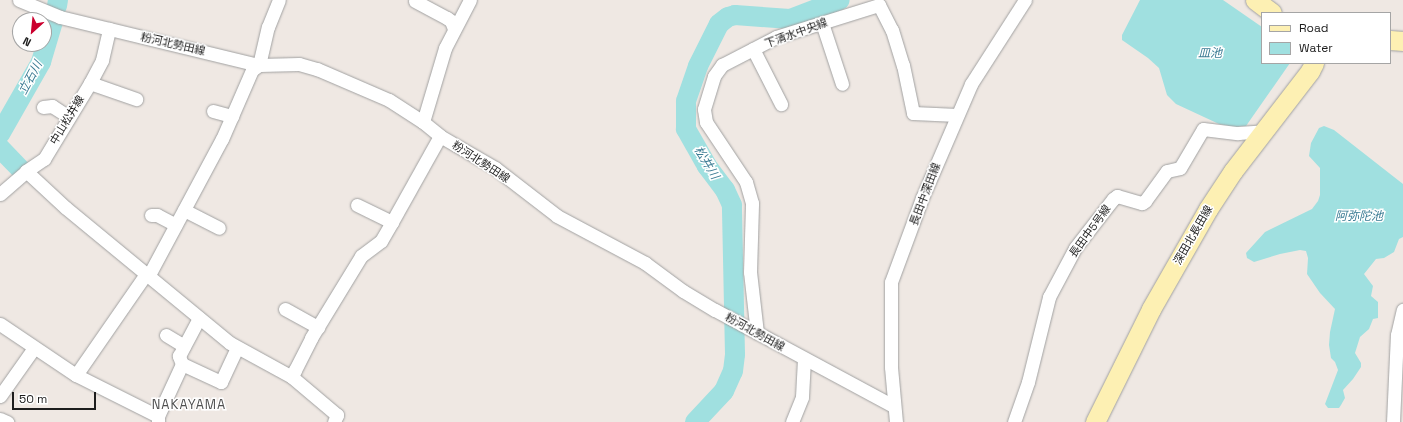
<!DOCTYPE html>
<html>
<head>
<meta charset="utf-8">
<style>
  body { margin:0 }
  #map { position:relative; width:1403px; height:422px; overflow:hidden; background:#efe8e3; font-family:"Space Grotesk","Noto Sans JP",sans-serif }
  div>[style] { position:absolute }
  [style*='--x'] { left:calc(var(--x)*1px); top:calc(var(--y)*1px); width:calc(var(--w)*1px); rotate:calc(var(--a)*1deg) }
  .water>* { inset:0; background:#a0e0e0 }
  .river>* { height:20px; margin:-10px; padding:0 10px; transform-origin:10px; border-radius:10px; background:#a0e0e0 }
  .roads { filter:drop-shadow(0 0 1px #a1a1a1) drop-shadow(0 0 1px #a1a1a1) }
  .street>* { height:13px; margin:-6.5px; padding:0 6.5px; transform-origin:6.5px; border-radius:6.5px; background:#fff }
  .secondary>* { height:19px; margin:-9.5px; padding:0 9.5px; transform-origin:9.5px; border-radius:9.5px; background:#fdf0b3 }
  span { translate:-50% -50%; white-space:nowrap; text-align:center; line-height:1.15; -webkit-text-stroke:3px #fff; paint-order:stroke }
  .street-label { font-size:11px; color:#1d1d1d }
  .water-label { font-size:12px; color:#3a7b93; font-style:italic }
  .quarter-label { font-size:13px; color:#505050; letter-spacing:1px }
  .legend { position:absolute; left:1261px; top:12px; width:130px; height:52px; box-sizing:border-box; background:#fff; border:1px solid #a5a5a5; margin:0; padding:5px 7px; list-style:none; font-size:12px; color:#1d1d1d }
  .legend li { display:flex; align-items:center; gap:8px; height:20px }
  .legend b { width:20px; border:1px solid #a5a5a5 }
  .north { position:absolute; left:12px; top:12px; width:40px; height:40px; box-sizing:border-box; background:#fff; border:1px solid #a5a5a5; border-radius:50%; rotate:207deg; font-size:11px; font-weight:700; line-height:16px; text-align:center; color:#1d1d1d }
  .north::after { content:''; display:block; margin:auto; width:14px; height:18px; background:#cb002e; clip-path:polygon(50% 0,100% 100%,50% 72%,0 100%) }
  .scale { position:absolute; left:12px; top:392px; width:84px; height:18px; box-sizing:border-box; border:2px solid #1d1d1d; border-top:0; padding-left:5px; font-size:12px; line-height:14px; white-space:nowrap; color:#1d1d1d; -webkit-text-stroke:3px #fff; paint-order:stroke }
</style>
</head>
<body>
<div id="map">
  <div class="water">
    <div style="clip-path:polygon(1140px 0,1223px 0,1262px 27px,1262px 63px,1290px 63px,1246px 126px,1234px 127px,1219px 124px,1176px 104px,1167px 95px,1159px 68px,1148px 58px,1122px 40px,1122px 35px)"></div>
    <div style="clip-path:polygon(1324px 126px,1334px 130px,1403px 184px,1403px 237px,1399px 239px,1394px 252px,1384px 258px,1376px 259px,1364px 274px,1373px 286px,1371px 296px,1378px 302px,1378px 318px,1373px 319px,1369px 329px,1360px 337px,1355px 353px,1361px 363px,1361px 367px,1353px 379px,1343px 390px,1345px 398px,1341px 405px,1339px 408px,1328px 408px,1325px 404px,1338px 370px,1335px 362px,1331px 358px,1329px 345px,1330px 332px,1335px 309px,1320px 293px,1307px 274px,1308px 258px,1306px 251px,1300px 250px,1280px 254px,1254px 262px,1247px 258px,1246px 253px,1265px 232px,1312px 209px,1318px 201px,1320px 195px,1320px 168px,1309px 156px,1311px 143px,1319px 128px)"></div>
  </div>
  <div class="river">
    <div style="--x:57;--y:6;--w:6;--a:-81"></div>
    <div style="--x:0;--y:134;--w:83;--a:-60.3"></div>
    <div style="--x:41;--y:62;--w:46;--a:-73.5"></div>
    <div style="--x:0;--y:148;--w:29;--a:46"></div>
    <div style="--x:695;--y:422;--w:42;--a:-46.9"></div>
    <div style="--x:724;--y:391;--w:22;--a:-66"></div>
    <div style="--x:733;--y:371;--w:17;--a:-83"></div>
    <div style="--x:735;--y:354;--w:149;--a:-91.2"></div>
    <div style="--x:732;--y:205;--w:17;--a:-115"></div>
    <div style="--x:725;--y:190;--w:30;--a:-127"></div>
    <div style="--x:707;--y:166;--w:43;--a:-119.6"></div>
    <div style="--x:686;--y:129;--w:28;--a:-90"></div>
    <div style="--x:686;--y:101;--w:37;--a:-71"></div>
    <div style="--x:698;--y:66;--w:47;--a:-63.4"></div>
    <div style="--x:719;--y:24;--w:11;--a:-38"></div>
    <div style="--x:728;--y:17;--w:7;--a:-16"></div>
    <div style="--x:735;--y:15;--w:55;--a:4.2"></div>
    <div style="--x:790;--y:19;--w:53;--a:-20.8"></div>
  </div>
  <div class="roads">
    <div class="street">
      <div style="--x:19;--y:0;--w:44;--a:22.5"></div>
      <div style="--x:60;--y:17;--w:205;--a:13.6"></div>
      <div style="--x:259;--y:65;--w:40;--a:-1.4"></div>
      <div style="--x:299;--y:64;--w:19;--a:16"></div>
      <div style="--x:317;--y:69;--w:78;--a:23.3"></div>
      <div style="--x:389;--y:100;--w:40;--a:32.9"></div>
      <div style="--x:423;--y:122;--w:22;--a:39"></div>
      <div style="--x:440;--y:136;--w:64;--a:30.2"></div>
      <div style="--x:495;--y:168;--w:78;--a:37.7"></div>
      <div style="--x:557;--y:216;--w:100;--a:28.1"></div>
      <div style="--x:645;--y:263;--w:47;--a:36.4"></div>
      <div style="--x:683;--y:291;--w:37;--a:31"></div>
      <div style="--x:715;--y:310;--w:202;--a:28.3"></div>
      <div style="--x:415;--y:1;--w:36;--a:28"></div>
      <div style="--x:447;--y:18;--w:5;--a:37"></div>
      <div style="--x:451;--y:21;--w:9;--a:69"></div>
      <div style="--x:822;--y:23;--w:64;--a:71.8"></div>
      <div style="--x:753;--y:49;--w:62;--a:63"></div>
      <div style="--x:90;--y:83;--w:49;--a:19.2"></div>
      <div style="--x:43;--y:107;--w:9;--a:-6"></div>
      <div style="--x:52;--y:106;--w:20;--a:33"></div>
      <div style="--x:213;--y:111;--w:20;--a:15"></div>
      <div style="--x:423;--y:122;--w:77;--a:-73.4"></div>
      <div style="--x:445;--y:48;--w:54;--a:-62.5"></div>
      <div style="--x:26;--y:171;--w:54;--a:42.8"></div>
      <div style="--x:66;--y:208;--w:212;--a:39.5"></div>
      <div style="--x:230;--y:343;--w:71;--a:28.7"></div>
      <div style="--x:0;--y:194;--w:35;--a:-41"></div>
      <div style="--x:26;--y:171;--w:22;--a:-34"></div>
      <div style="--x:44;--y:159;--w:89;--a:-58.8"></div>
      <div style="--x:90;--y:83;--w:26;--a:-62"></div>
      <div style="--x:102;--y:60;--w:32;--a:-77"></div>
      <div style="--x:357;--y:205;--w:39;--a:26"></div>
      <div style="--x:184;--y:210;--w:39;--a:27"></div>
      <div style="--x:151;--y:215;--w:6;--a:0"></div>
      <div style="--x:157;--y:215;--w:21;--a:28"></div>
      <div style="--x:285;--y:309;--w:38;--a:29"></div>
      <div style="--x:0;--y:324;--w:92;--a:33.9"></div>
      <div style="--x:76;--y:375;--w:92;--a:26.6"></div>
      <div style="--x:757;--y:333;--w:61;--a:-96.5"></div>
      <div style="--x:750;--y:272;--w:69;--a:-88.3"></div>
      <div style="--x:752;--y:203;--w:22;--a:-106"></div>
      <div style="--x:746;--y:182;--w:72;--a:-123.7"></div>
      <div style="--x:706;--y:122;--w:13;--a:-99"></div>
      <div style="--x:704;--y:109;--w:34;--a:-73"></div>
      <div style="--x:714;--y:76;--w:14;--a:-54"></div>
      <div style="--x:722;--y:65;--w:61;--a:-27.4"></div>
      <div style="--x:776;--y:37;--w:108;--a:-17.3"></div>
      <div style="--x:879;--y:5;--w:28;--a:63"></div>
      <div style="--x:892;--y:30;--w:37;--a:73"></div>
      <div style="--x:903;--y:65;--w:49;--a:78.2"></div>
      <div style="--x:913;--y:113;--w:44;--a:2.6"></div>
      <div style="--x:166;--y:335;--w:21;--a:31"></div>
      <div style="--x:182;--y:364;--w:43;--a:24.8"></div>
      <div style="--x:221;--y:382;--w:38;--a:-65"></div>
      <div style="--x:76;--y:375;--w:123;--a:-55.3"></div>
      <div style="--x:146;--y:274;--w:4;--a:-14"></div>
      <div style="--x:150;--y:273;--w:152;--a:-61.8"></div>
      <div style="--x:222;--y:139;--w:75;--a:-66.5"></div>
      <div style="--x:252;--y:70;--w:9;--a:-36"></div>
      <div style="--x:259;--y:65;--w:39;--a:-77"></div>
      <div style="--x:268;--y:27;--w:29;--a:-68"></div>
      <div style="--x:0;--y:396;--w:59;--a:-54.7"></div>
      <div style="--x:0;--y:419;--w:8;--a:23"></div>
      <div style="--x:158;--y:422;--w:6;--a:-90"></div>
      <div style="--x:158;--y:416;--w:57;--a:-65.2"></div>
      <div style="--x:182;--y:364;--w:9;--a:-111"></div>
      <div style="--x:179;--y:356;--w:43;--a:-62.2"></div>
      <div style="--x:334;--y:422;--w:8;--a:-67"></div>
      <div style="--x:337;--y:415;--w:59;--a:-139.8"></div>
      <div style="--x:292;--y:377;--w:8;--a:-67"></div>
      <div style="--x:295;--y:370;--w:36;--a:-63"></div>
      <div style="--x:311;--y:338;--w:96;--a:-58.6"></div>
      <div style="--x:361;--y:256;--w:25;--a:-37"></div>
      <div style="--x:381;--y:241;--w:22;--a:-60"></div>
      <div style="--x:392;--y:222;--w:98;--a:-60.8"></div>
      <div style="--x:792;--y:422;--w:27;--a:-68"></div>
      <div style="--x:802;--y:397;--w:38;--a:-87"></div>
      <div style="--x:896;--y:422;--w:55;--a:-95.2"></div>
      <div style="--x:891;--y:367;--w:85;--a:-90"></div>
      <div style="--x:891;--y:282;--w:90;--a:-69.7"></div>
      <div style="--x:922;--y:198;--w:124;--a:-66.7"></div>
      <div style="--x:971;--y:84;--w:100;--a:-57.3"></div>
      <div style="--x:1014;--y:422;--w:42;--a:-70.7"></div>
      <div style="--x:1028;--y:382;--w:88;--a:-76.1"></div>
      <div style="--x:1049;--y:297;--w:55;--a:-62"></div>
      <div style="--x:1075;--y:248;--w:62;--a:-52.2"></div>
      <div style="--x:1113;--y:199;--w:5;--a:-37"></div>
      <div style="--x:1117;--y:196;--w:26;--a:16"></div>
      <div style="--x:1142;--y:203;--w:4;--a:-34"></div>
      <div style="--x:1145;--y:201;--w:37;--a:-54"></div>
      <div style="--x:1167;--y:171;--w:13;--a:-13"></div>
      <div style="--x:1180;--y:168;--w:45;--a:-59.5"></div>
      <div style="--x:1203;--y:129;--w:35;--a:7"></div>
      <div style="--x:1238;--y:133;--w:27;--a:-4"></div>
      <div style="--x:1393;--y:422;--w:87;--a:-87.4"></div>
      <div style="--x:1397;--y:335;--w:26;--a:-77"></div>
    </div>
    <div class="secondary">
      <div style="--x:1255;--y:0;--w:21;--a:37"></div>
      <div style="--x:1390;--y:40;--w:13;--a:4"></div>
      <div style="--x:1095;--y:422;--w:126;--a:-63.6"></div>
      <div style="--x:1151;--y:309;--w:115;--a:-60.3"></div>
      <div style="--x:1208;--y:209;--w:45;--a:-56.7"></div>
      <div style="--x:1233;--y:171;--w:126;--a:-52.4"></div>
      <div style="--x:1310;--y:71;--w:9;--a:-63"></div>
    </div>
  </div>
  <div class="street-label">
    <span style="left:796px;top:33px;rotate:-20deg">下清水中央線</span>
    <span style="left:173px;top:44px;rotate:13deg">粉河北勢田線</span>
    <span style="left:67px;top:120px;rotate:-59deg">中山松井線</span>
    <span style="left:481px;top:162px;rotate:33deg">粉河北勢田線</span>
    <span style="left:925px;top:194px;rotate:-69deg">長田中深田線</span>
    <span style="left:1090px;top:231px;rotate:-54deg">長田中5号線</span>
    <span style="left:1193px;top:235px;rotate:-60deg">深田北長田線</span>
    <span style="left:755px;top:332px;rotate:29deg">粉河北勢田線</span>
  </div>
  <div class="water-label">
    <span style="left:1210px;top:54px">皿池</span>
    <span style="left:31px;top:78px;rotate:-62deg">立石川</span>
    <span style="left:706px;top:163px;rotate:59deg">松井川</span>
    <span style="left:1359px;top:217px">阿弥陀池</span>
  </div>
  <div class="quarter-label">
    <span style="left:189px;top:405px">NAKAYAMA</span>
  </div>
  <ul class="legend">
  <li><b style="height:5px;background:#fdf0b3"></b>Road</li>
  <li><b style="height:11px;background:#a0e0e0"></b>Water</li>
  </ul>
  <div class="north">N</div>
  <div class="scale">50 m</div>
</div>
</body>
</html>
